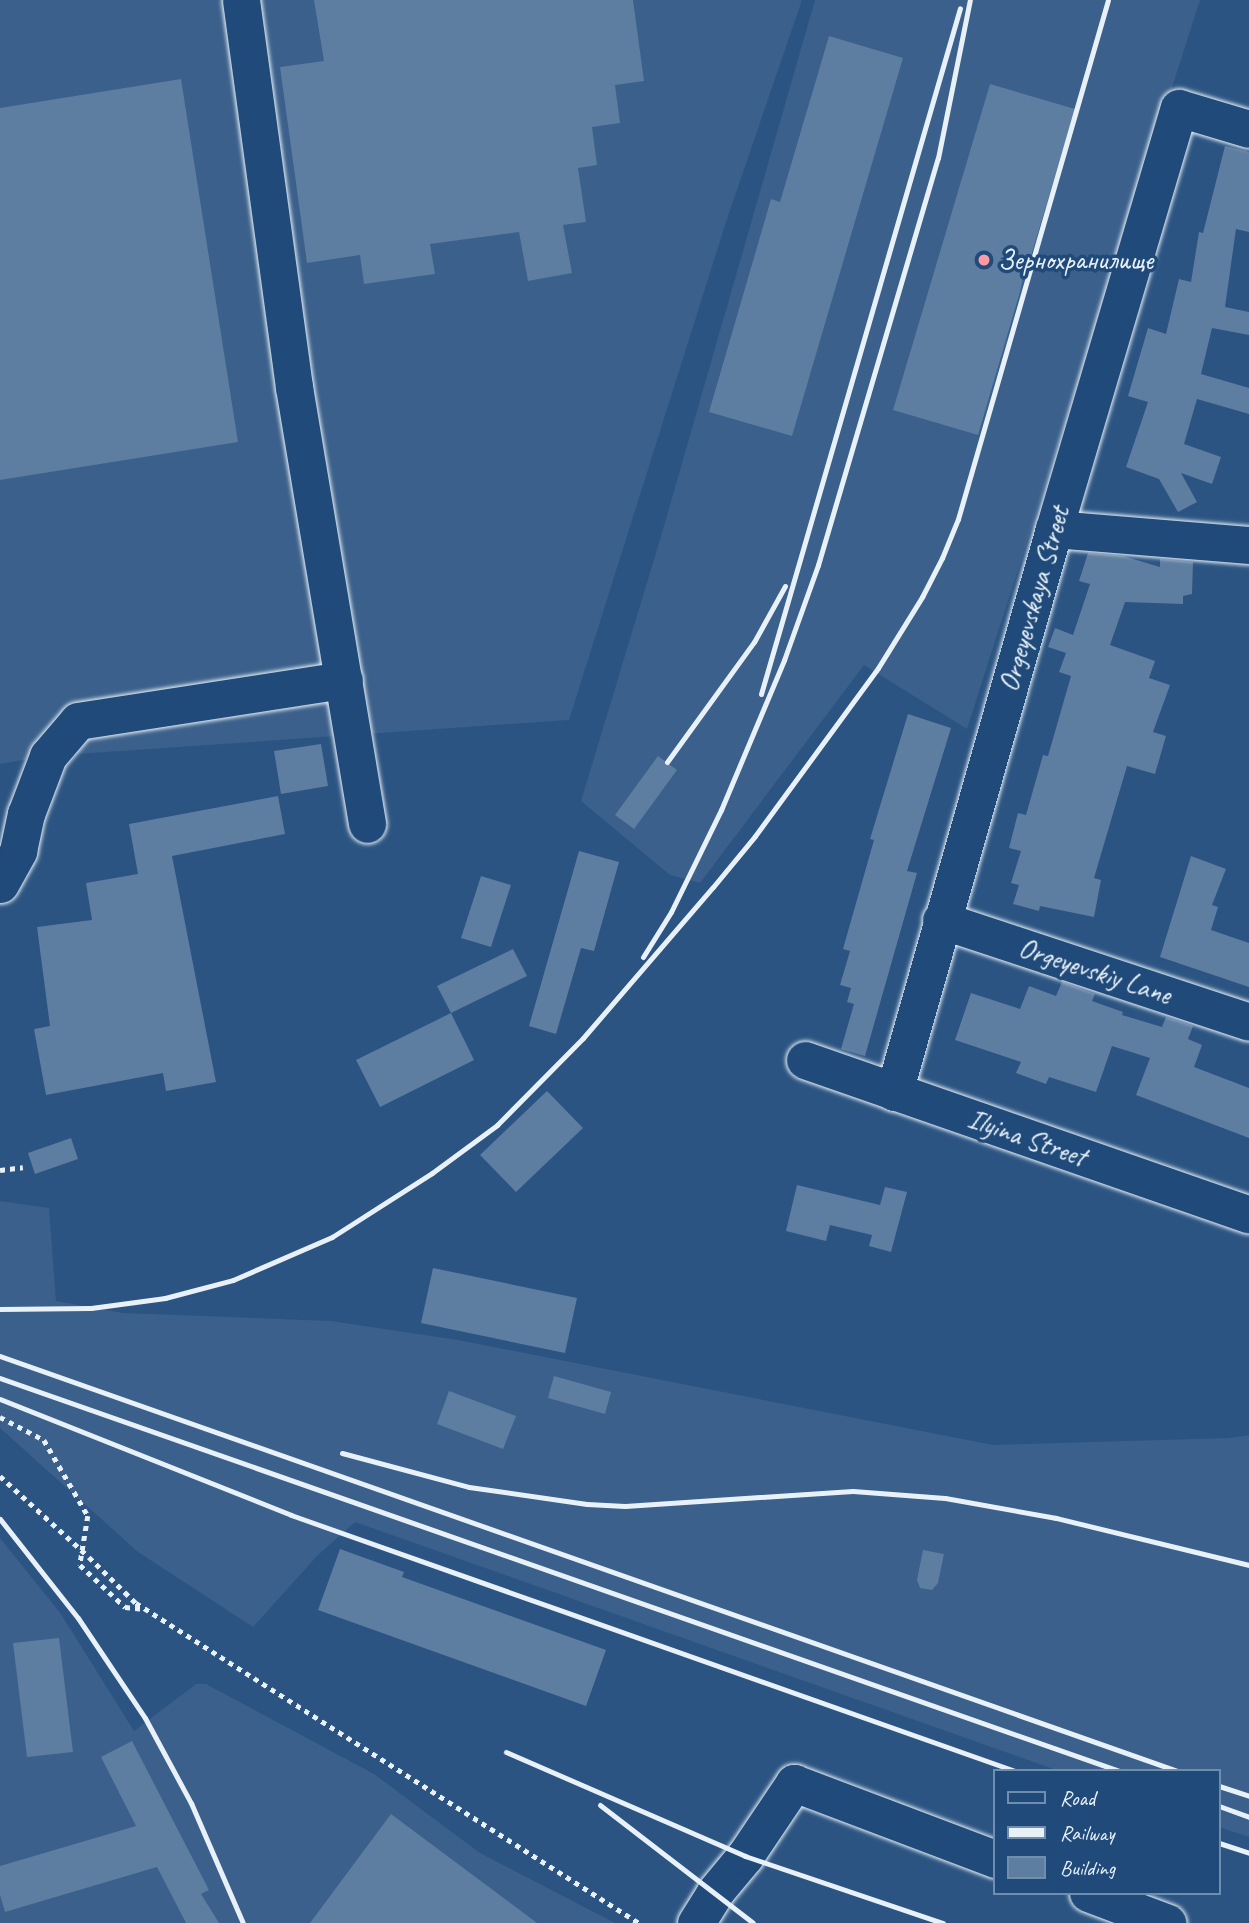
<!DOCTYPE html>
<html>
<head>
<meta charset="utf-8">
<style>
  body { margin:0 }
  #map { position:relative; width:1249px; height:1923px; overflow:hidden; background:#2b5482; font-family:Caveat,sans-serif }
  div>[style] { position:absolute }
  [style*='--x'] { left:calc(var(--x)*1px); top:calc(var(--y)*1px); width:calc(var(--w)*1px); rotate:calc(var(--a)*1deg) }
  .built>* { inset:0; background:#3a608b }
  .building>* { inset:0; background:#5d7da1 }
  .path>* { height:4.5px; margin-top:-2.25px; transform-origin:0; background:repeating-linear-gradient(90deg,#e8f1f8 0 5px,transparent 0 10px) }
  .roads { filter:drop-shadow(0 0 2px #e8f1f8) drop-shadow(0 0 2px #e8f1f8) }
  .minor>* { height:37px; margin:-18.5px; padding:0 18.5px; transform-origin:18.5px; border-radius:18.5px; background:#1f4a7a }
  .rail>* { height:5px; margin:-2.5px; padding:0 2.5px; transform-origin:2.5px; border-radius:2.5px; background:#e8f1f8 }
  .path-bridge>* { height:4.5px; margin-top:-2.25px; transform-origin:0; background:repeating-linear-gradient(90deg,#e8f1f8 0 5px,transparent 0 10px) }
  .dots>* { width:19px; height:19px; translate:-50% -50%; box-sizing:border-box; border:4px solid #1f4a7a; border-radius:50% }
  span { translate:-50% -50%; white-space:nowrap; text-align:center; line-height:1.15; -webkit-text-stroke:7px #1f4a7a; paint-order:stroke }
  .poi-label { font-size:28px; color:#e8f1f8 }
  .left { translate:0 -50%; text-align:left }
  .street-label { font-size:28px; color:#e8f1f8 }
  .legend { position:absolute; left:993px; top:1769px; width:228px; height:126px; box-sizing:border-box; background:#1f4a7a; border:2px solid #6f8dac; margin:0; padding:9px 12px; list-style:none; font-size:21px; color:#e8f1f8 }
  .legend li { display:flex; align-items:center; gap:14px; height:35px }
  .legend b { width:35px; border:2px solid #6f8dac }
</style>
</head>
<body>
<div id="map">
  <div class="built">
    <div style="clip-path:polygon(0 0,802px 0,727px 219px,569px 720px,48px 756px,0 764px)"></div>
    <div style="clip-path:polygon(815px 0,1200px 0,967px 729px,864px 665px,700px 883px,670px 875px,581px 801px,662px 533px)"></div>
    <div style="clip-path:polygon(0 1201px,49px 1208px,56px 1301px,123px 1313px,331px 1321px,458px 1340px,993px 1445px,1229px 1438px,1249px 1435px,1249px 1837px,1219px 1827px,1219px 1771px,1059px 1771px,355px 1522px,318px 1555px,253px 1627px,138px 1552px,0 1428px)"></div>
    <div style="clip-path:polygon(0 1538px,61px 1614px,134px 1731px,196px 1684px,206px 1684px,374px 1774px,480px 1853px,615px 1923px,0 1923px)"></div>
  </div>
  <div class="building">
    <div style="clip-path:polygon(314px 0,633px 0,644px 81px,615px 85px,620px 123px,592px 127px,597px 165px,578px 168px,586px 222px,563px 225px,572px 273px,528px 281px,519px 232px,430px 244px,435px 274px,364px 284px,360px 255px,307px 263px,280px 67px,324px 61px)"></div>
    <div style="clip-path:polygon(829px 36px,903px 58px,792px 436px,709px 412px,771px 199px,780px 202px)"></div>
    <div style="clip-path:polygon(181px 79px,238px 442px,0 480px,0 108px)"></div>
    <div style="clip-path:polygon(990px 84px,1075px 109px,1029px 263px,1026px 262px,1020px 292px,978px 435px,893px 410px)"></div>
    <div style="clip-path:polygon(1225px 146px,1249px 152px,1249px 232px,1236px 229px,1225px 307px,1249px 312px,1249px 335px,1212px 328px,1201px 374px,1249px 388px,1249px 414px,1197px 399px,1184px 444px,1221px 457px,1212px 484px,1181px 473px,1197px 502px,1178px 512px,1159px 479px,1126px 467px,1148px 402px,1128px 396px,1148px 328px,1166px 334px,1179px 279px,1191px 282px,1199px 232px,1203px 233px)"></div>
    <div style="clip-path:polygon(1088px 553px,1123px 556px,1160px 567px,1160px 559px,1193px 562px,1192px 594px,1183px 596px,1183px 604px,1125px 602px,1110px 645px,1155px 661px,1149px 678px,1170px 685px,1153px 732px,1166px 736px,1155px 774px,1127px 766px,1094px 878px,1101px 880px,1094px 917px,1040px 906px,1039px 911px,1013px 904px,1019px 885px,1011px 883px,1021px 851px,1009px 848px,1018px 813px,1026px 815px,1043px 755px,1048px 756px,1071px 676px,1059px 672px,1066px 653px,1048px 647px,1055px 628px,1073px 635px,1090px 584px,1079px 581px)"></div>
    <div style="clip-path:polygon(908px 714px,951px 728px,907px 871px,917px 873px,865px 1056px,841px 1049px,854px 1004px,847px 1002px,851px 988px,840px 985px,850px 951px,843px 949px,874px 840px,870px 839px)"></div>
    <div style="clip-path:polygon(321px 744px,328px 786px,281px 794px,274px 751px)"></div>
    <div style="clip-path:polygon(658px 756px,677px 770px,634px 829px,615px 815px)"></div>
    <div style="clip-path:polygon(278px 796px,285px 834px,172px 856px,216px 1082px,166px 1091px,163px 1073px,46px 1095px,34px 1029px,50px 1026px,37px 927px,92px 920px,86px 883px,138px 874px,129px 824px)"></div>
    <div style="clip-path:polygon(579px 851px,619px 862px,594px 951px,581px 948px,556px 1034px,529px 1026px)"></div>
    <div style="clip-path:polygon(1191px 856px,1226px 869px,1212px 905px,1218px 907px,1211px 930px,1249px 943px,1249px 987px,1160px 957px)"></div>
    <div style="clip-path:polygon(481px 876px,511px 885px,491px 947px,461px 938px)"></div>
    <div style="clip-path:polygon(513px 949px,527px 976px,451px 1013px,437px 986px)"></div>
    <div style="clip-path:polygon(1062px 982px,1095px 994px,1092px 1001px,1123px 1012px,1122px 1015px,1162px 1027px,1166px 1017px,1193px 1026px,1188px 1039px,1202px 1045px,1194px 1067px,1249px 1088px,1249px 1138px,1136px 1095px,1150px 1058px,1112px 1046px,1096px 1092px,1049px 1077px,1046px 1084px,1016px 1073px,1021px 1062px,955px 1040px,971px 993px,1020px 1009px,1029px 986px,1056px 996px)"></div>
    <div style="clip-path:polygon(451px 1013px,474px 1060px,380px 1107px,356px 1060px)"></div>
    <div style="clip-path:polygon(547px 1091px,583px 1128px,516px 1192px,480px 1155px)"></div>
    <div style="clip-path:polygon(71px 1138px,78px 1159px,35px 1174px,28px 1153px)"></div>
    <div style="clip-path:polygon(797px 1185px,880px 1205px,885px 1187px,907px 1192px,891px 1252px,869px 1246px,872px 1235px,830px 1225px,826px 1241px,786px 1231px)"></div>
    <div style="clip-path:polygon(433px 1268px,577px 1298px,565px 1353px,421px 1323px)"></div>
    <div style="clip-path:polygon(554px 1376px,611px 1392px,605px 1414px,548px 1398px)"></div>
    <div style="clip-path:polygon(449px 1391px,516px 1416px,503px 1449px,437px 1424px)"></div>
    <div style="clip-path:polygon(340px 1549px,404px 1572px,402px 1577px,606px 1650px,586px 1706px,318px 1610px)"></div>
    <div style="clip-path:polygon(923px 1550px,944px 1554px,938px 1583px,932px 1590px,920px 1588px,917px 1580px)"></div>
    <div style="clip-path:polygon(59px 1638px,73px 1752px,27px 1757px,13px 1643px)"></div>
    <div style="clip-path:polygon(132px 1741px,209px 1890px,201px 1894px,219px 1923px,186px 1923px,157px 1867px,5px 1912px,0 1895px,0 1866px,136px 1826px,101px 1757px)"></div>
    <div style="clip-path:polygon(391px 1814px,537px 1923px,310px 1923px)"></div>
  </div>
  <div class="path">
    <div style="--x:0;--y:1170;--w:23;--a:-7"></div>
    <div style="--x:0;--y:1417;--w:50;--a:27.6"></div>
    <div style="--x:44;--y:1440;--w:88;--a:59.9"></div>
    <div style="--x:88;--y:1516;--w:50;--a:99.3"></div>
    <div style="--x:80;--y:1565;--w:62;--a:43"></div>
    <div style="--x:125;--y:1607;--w:20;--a:6"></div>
    <div style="--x:89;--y:1557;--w:66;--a:44.4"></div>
    <div style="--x:136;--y:1603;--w:596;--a:32.46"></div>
  </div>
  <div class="roads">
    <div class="minor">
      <div style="--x:241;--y:0;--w:391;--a:82.2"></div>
      <div style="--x:294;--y:387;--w:443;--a:80.5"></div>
      <div style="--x:1054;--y:529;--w:196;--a:4.7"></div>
      <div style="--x:0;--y:884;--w:38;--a:-61"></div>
      <div style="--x:18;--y:851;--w:38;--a:-78"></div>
      <div style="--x:26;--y:814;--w:62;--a:-69.2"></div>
      <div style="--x:48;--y:756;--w:46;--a:-49.4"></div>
      <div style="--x:78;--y:721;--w:269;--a:-8.8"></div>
      <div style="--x:941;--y:920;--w:324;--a:18.3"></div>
      <div style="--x:805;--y:1060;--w:470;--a:19.2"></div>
      <div style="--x:894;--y:1092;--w:585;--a:-74.14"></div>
      <div style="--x:1054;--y:529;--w:439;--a:-73.5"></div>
      <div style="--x:1179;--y:108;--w:73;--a:16.7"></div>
      <div style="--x:1088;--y:1893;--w:85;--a:20.6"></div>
      <div style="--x:696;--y:1923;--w:36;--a:-58"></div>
      <div style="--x:715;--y:1892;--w:47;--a:-50.2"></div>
      <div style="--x:745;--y:1856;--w:88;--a:-56.1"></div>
      <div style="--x:794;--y:1783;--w:215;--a:20.7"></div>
    </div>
  </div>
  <div class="rail">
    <div style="--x:761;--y:694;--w:714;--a:-73.82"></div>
    <div style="--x:667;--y:762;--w:148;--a:-54.1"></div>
    <div style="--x:754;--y:642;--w:64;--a:-61"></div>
    <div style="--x:643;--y:957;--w:53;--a:-58.1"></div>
    <div style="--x:671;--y:912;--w:114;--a:-63.9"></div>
    <div style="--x:721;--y:810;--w:163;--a:-67.2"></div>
    <div style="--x:784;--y:660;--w:101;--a:-70.3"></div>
    <div style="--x:818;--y:565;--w:424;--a:-73.6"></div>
    <div style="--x:938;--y:158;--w:161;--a:-78.6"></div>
    <div style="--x:0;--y:1309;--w:91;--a:-0.6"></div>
    <div style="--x:91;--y:1308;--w:75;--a:-7.7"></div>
    <div style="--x:165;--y:1298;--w:70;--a:-14.8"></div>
    <div style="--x:233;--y:1280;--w:108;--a:-23.5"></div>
    <div style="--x:332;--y:1237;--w:119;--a:-32.6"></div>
    <div style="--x:432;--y:1173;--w:81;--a:-36.4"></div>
    <div style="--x:497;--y:1125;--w:122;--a:-45.3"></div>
    <div style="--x:583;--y:1038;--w:199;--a:-49.3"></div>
    <div style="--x:713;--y:887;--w:66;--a:-50.5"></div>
    <div style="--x:755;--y:836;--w:208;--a:-53.8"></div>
    <div style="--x:878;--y:668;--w:84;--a:-58.2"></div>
    <div style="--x:922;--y:597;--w:44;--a:-62.9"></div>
    <div style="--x:942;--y:558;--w:42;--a:-67.7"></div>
    <div style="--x:958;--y:519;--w:540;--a:-73.88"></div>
    <div style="--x:0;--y:1356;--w:1248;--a:19.42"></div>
    <div style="--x:0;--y:1378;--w:1186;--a:19.35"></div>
    <div style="--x:0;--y:1399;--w:313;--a:21.7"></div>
    <div style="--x:291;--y:1515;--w:768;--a:19.47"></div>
    <div style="--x:342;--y:1453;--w:131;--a:15"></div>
    <div style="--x:469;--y:1487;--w:119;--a:8.2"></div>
    <div style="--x:587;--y:1504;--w:38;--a:3"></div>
    <div style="--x:625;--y:1506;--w:228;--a:-3.8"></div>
    <div style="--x:853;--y:1491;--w:92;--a:4.4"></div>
    <div style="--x:945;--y:1498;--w:113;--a:10.2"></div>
    <div style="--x:1056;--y:1518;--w:199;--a:13.7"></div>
    <div style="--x:0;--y:1519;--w:126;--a:51.8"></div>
    <div style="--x:78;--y:1618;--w:120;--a:56.2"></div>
    <div style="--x:145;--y:1718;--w:97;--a:61.6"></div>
    <div style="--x:191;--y:1803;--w:131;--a:66.6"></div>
    <div style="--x:506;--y:1752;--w:261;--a:23.5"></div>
    <div style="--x:745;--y:1856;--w:209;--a:18.7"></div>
    <div style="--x:1219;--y:1786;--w:32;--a:18"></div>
    <div style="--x:600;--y:1805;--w:193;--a:37.6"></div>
    <div style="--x:1219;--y:1806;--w:32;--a:20"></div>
    <div style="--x:1219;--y:1843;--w:32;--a:18"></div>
  </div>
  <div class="path-bridge">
    <div style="--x:0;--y:1476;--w:120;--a:42.3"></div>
  </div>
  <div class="dots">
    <div style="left:984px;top:260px;background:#ff9aa2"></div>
  </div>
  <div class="poi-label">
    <span class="left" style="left:998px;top:260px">Зернохранилище</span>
  </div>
  <div class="street-label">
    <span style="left:1034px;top:599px;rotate:-74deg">Orgeyevskaya Street</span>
    <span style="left:1095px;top:971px;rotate:18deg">Orgeyevskiy Lane</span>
    <span style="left:1027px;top:1138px;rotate:19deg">Ilyina Street</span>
  </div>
  <ul class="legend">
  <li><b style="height:9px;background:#1f4a7a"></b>Road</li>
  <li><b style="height:9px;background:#e8f1f8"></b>Railway</li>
  <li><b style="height:19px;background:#5d7da1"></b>Building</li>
  </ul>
</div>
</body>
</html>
